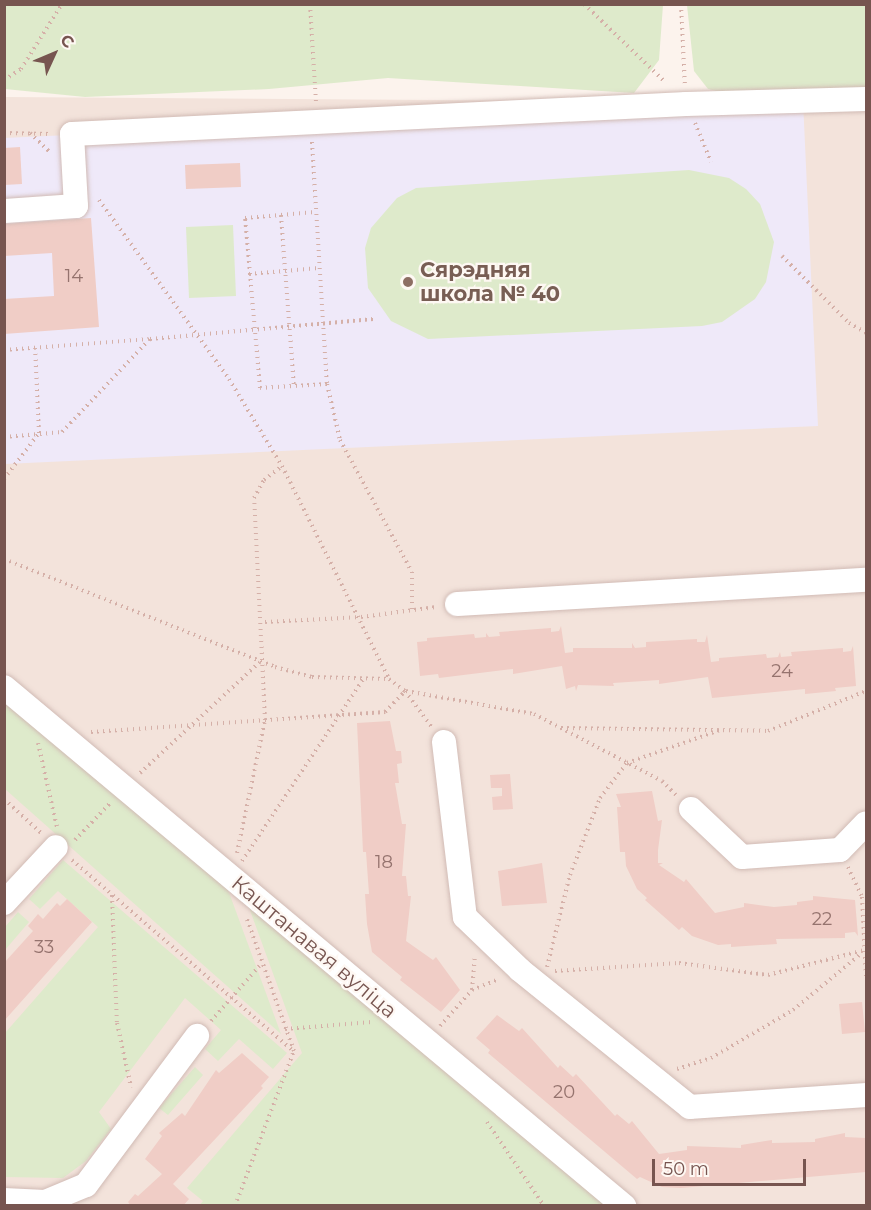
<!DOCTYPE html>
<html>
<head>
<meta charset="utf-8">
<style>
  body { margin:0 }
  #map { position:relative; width:871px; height:1210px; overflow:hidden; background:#fcf3ed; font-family:Montserrat,sans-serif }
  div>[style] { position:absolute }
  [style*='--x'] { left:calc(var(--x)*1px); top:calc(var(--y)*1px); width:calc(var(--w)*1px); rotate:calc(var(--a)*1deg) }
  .residential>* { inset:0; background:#f3e3db }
  .education>* { inset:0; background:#efe9f9 }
  .green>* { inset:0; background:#deeacb }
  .building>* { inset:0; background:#f0cdc6 }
  .path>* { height:4px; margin-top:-2px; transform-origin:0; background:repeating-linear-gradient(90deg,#d5b0a8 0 1.5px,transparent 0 6px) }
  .roads { filter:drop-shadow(0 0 2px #d1bbb5) drop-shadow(0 0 2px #d1bbb5) }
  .minor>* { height:24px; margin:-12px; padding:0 12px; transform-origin:12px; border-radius:12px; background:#fff }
  .dots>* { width:16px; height:16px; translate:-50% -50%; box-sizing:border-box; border:3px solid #fef8f3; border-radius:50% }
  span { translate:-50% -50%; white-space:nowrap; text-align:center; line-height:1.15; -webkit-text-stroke:4.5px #fef8f3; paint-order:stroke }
  .number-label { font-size:18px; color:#95736e }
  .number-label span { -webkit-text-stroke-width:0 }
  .education-label { font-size:21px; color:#785e54; font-weight:700 }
  .left { translate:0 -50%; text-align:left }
  .street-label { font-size:21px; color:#775550 }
  .frame { position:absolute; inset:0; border:6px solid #775550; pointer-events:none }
  .north { position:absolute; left:24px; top:24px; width:60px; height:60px; -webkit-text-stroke:4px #fef8f3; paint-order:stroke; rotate:46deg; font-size:16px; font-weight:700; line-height:24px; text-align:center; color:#775550 }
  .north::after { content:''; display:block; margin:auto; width:21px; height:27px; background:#775550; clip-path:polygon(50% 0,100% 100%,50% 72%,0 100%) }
  .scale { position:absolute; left:652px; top:1159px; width:154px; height:27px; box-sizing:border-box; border:3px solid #775550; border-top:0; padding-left:8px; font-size:18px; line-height:21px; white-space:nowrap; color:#775550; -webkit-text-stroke:4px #fef8f3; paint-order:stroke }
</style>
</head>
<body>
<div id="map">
  <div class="residential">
    <div style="clip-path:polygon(5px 97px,866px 103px,866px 1205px,5px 1206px)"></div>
  </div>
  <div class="education">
    <div style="clip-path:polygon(803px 101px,818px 426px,5px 464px,4px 138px)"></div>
  </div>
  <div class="green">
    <div style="clip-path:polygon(4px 5px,5px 4px,663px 5px,659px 60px,634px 93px,388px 78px,269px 89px,85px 97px,5px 89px)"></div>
    <div style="clip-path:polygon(687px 5px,866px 5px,866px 88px,720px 92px,708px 89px,694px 71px)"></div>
    <div style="clip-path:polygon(689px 170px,729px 178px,746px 189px,760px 204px,774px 242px,766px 282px,755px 299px,722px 322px,702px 326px,428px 339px,391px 321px,368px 288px,365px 248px,371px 228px,397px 198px,416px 188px)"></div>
    <div style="clip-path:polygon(233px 225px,236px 296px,189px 298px,186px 227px)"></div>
    <div style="clip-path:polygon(4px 701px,227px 887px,281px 1034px,5px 789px)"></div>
    <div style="clip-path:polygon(63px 860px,287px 1053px,273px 1069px,239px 1039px,218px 1061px,205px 1049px,221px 1030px,185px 998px,99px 1112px,111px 1129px,86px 1161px,63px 1178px,5px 1177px,5px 1033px,98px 927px,58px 891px,40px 909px,29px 899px)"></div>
    <div style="clip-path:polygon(247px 902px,615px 1205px,199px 1206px,203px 1201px,187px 1188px,302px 1053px)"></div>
    <div style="clip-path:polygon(18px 912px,29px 922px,5px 950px,5px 927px)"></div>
    <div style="clip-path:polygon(195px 1067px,203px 1075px,168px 1115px,159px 1108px)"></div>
  </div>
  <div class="building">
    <div style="clip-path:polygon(20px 147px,22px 184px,4px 185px,4px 148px)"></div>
    <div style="clip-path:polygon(240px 163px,241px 187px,186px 189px,185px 165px)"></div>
    <div style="clip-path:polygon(91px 218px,99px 327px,4px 334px,4px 299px,54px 296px,52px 253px,4px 256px,4px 224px)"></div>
    <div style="clip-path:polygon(561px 626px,565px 653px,573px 652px,573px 648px,632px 648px,632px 643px,635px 648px,646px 647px,646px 642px,697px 639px,697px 642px,705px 642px,707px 635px,711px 662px,719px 661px,719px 658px,766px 654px,767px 658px,778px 657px,780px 652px,781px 657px,792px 656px,791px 652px,843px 648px,843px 652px,851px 651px,853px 646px,856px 686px,835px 688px,836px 691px,805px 694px,805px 689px,712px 698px,708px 677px,659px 684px,659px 680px,613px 683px,614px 686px,578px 685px,576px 691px,575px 686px,566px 689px,562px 666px,513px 674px,513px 669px,439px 678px,438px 674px,420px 676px,417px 642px,427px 641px,427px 638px,474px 634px,475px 638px,486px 637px,486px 633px,489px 637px,500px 636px,499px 632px,551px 628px,551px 632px,559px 631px)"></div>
    <div style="clip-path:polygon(390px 721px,396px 751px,401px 751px,402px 763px,397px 764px,399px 783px,395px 783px,402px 824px,406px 824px,402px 876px,406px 876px,408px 896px,411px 896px,406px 941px,433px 960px,436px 957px,460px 990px,441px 1012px,400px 980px,402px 977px,372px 952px,367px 924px,365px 894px,369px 894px,366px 852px,363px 852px,357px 723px)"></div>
    <div style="clip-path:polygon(510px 774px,513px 809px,493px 810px,492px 797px,502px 796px,502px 788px,491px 788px,490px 775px)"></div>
    <div style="clip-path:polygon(652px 791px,658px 821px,662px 820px,658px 850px,658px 863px,663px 863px,659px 865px,684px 882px,686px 879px,715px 913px,744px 907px,744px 903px,774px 907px,797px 905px,797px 902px,813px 900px,813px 896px,855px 900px,858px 936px,855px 932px,845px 933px,845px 938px,776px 939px,777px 944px,731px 947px,731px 944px,718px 945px,692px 936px,682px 927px,679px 930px,645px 900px,647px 898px,637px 889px,626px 866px,625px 852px,620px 852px,617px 807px,621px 807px,616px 794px)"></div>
    <div style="clip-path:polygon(542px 863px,547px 903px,502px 906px,498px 871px)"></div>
    <div style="clip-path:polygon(67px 899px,92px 922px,4px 1021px,4px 963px,33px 931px,28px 926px,38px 914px,43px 919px,57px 903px,60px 906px)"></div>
    <div style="clip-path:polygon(862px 1002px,865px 1032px,842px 1034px,839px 1004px)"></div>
    <div style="clip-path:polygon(497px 1015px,519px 1031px,522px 1028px,558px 1068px,560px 1065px,573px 1077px,576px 1074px,615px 1116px,617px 1114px,629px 1124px,632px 1121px,659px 1154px,687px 1150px,687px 1146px,741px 1148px,741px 1145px,772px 1140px,772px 1143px,815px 1142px,815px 1139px,845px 1133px,845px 1137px,866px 1138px,866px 1172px,681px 1188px,662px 1187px,640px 1177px,637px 1179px,488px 1053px,490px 1050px,476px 1038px)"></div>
    <div style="clip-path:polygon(242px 1053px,269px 1077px,261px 1086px,263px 1088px,173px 1184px,189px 1199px,183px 1206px,131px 1206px,128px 1202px,135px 1194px,138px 1196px,162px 1174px,145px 1159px,162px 1136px,159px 1133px,182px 1113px,185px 1116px,216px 1070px,219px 1073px)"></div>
  </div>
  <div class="path">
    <div style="--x:310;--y:4;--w:98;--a:86.5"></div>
    <div style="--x:584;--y:4;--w:114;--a:43.9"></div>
    <div style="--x:681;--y:4;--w:81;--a:87.2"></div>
    <div style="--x:4;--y:80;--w:20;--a:-33"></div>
    <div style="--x:21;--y:69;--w:77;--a:-57.8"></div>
    <div style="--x:695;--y:123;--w:42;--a:67.7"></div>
    <div style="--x:4;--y:133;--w:47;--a:1.2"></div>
    <div style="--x:30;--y:133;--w:29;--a:44"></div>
    <div style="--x:312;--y:142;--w:242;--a:86.5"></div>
    <div style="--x:327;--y:384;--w:67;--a:176.6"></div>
    <div style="--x:260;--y:388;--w:171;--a:-95"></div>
    <div style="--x:245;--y:218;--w:70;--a:-4.9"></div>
    <div style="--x:99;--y:200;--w:221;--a:54"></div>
    <div style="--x:229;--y:379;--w:102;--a:58.7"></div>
    <div style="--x:282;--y:466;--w:238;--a:63.3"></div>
    <div style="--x:281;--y:215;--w:171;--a:85.7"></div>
    <div style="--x:782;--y:256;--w:95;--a:45"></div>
    <div style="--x:849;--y:323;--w:20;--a:30"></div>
    <div style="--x:249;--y:274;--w:70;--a:-4.9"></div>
    <div style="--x:4;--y:350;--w:145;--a:-4.3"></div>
    <div style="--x:327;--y:384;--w:57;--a:76.9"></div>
    <div style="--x:340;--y:440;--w:150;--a:61.4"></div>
    <div style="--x:412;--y:572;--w:38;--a:90"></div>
    <div style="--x:4;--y:437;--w:58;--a:-4.9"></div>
    <div style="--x:62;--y:432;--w:128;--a:-46.6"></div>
    <div style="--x:150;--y:339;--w:227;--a:-5.1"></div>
    <div style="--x:4;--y:479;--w:58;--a:-52.7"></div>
    <div style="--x:39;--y:433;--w:85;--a:-92.7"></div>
    <div style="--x:4;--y:559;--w:292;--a:21.7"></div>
    <div style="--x:275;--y:667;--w:38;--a:15"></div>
    <div style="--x:312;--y:677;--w:77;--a:1.5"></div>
    <div style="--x:389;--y:679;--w:20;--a:37"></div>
    <div style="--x:405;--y:691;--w:44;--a:53.4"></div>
    <div style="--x:265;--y:622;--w:96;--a:-3"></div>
    <div style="--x:361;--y:617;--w:76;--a:-7.6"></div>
    <div style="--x:406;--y:691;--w:130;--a:10.2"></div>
    <div style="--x:534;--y:714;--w:144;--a:27.6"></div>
    <div style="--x:662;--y:781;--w:21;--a:45"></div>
    <div style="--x:561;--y:728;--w:207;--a:0.8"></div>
    <div style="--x:768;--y:731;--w:106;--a:-22.2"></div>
    <div style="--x:91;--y:732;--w:295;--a:-3.9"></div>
    <div style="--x:385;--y:712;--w:29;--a:-46"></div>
    <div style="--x:38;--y:743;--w:86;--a:77.3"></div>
    <div style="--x:140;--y:773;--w:163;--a:-42.8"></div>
    <div style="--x:4;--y:799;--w:50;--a:42.6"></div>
    <div style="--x:75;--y:840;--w:52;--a:-46.5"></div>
    <div style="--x:237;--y:853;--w:136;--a:-78.1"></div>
    <div style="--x:265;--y:720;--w:222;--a:-92.8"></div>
    <div style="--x:254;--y:498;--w:21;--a:-61"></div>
    <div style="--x:264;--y:480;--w:23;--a:-38"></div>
    <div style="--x:72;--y:860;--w:292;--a:40.8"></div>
    <div style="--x:242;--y:861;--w:220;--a:-56.3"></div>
    <div style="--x:848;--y:867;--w:33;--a:65"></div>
    <div style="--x:862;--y:897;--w:80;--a:87.1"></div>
    <div style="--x:112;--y:895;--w:128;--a:87.8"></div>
    <div style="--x:117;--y:1023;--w:66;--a:77.7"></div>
    <div style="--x:547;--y:967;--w:95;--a:-76"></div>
    <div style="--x:570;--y:875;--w:83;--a:-68.7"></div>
    <div style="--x:600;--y:798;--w:44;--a:-52.4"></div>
    <div style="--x:627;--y:763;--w:99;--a:-19.5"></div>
    <div style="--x:555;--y:971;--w:124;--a:-3.7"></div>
    <div style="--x:679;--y:963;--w:90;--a:7.7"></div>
    <div style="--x:768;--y:975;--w:100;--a:-14.5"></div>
    <div style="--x:472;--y:990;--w:35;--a:-85"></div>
    <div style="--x:211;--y:1021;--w:77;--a:-48.7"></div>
    <div style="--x:440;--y:1026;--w:48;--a:-48.4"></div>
    <div style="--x:472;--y:990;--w:29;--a:-22"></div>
    <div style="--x:285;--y:1029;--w:87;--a:-4.6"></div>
    <div style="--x:677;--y:1069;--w:36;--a:-18"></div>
    <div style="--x:711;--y:1058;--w:95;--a:-30.3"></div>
    <div style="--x:793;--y:1010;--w:89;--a:-39.6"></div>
    <div style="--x:487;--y:1122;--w:102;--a:55.8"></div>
    <div style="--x:235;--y:1206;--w:166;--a:-69.2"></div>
    <div style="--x:294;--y:1051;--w:140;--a:-109.6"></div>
  </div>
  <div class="roads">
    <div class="minor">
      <div style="--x:5;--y:211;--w:71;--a:-4"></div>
      <div style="--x:76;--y:206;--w:72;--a:-93.2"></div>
      <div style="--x:72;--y:134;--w:615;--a:-2.8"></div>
      <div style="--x:686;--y:104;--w:180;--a:-1.6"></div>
      <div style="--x:457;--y:604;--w:410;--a:-3.4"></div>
      <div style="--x:4;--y:687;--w:809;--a:39.93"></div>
      <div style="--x:444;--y:742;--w:176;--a:83.2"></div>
      <div style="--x:465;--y:917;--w:76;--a:43.9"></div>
      <div style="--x:520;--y:970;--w:218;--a:38.9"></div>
      <div style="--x:690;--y:1107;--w:176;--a:-3.9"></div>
      <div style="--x:691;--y:809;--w:70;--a:43.3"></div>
      <div style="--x:742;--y:857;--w:98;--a:-4.1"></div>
      <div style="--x:840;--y:850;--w:37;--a:-46"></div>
      <div style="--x:4;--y:903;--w:76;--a:-47.1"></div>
      <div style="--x:4;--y:1200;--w:41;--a:2.8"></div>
      <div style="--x:45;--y:1202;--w:44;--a:-22.5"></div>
      <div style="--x:86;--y:1185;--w:186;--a:-53.3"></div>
    </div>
  </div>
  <div class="dots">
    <div style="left:408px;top:282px;background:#8d6e63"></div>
  </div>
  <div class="number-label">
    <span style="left:74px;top:276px">14</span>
    <span style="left:782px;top:671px">24</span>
    <span style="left:384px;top:862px">18</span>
    <span style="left:822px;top:919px">22</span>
    <span style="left:44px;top:947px">33</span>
    <span style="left:564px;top:1092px">20</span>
  </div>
  <div class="education-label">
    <span class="left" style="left:420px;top:282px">Сярэдняя<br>школа № 40</span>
  </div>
  <div class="street-label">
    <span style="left:314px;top:947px;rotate:40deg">Каштанавая вуліца</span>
  </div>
  <div class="frame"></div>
  <div class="north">С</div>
  <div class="scale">50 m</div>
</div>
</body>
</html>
